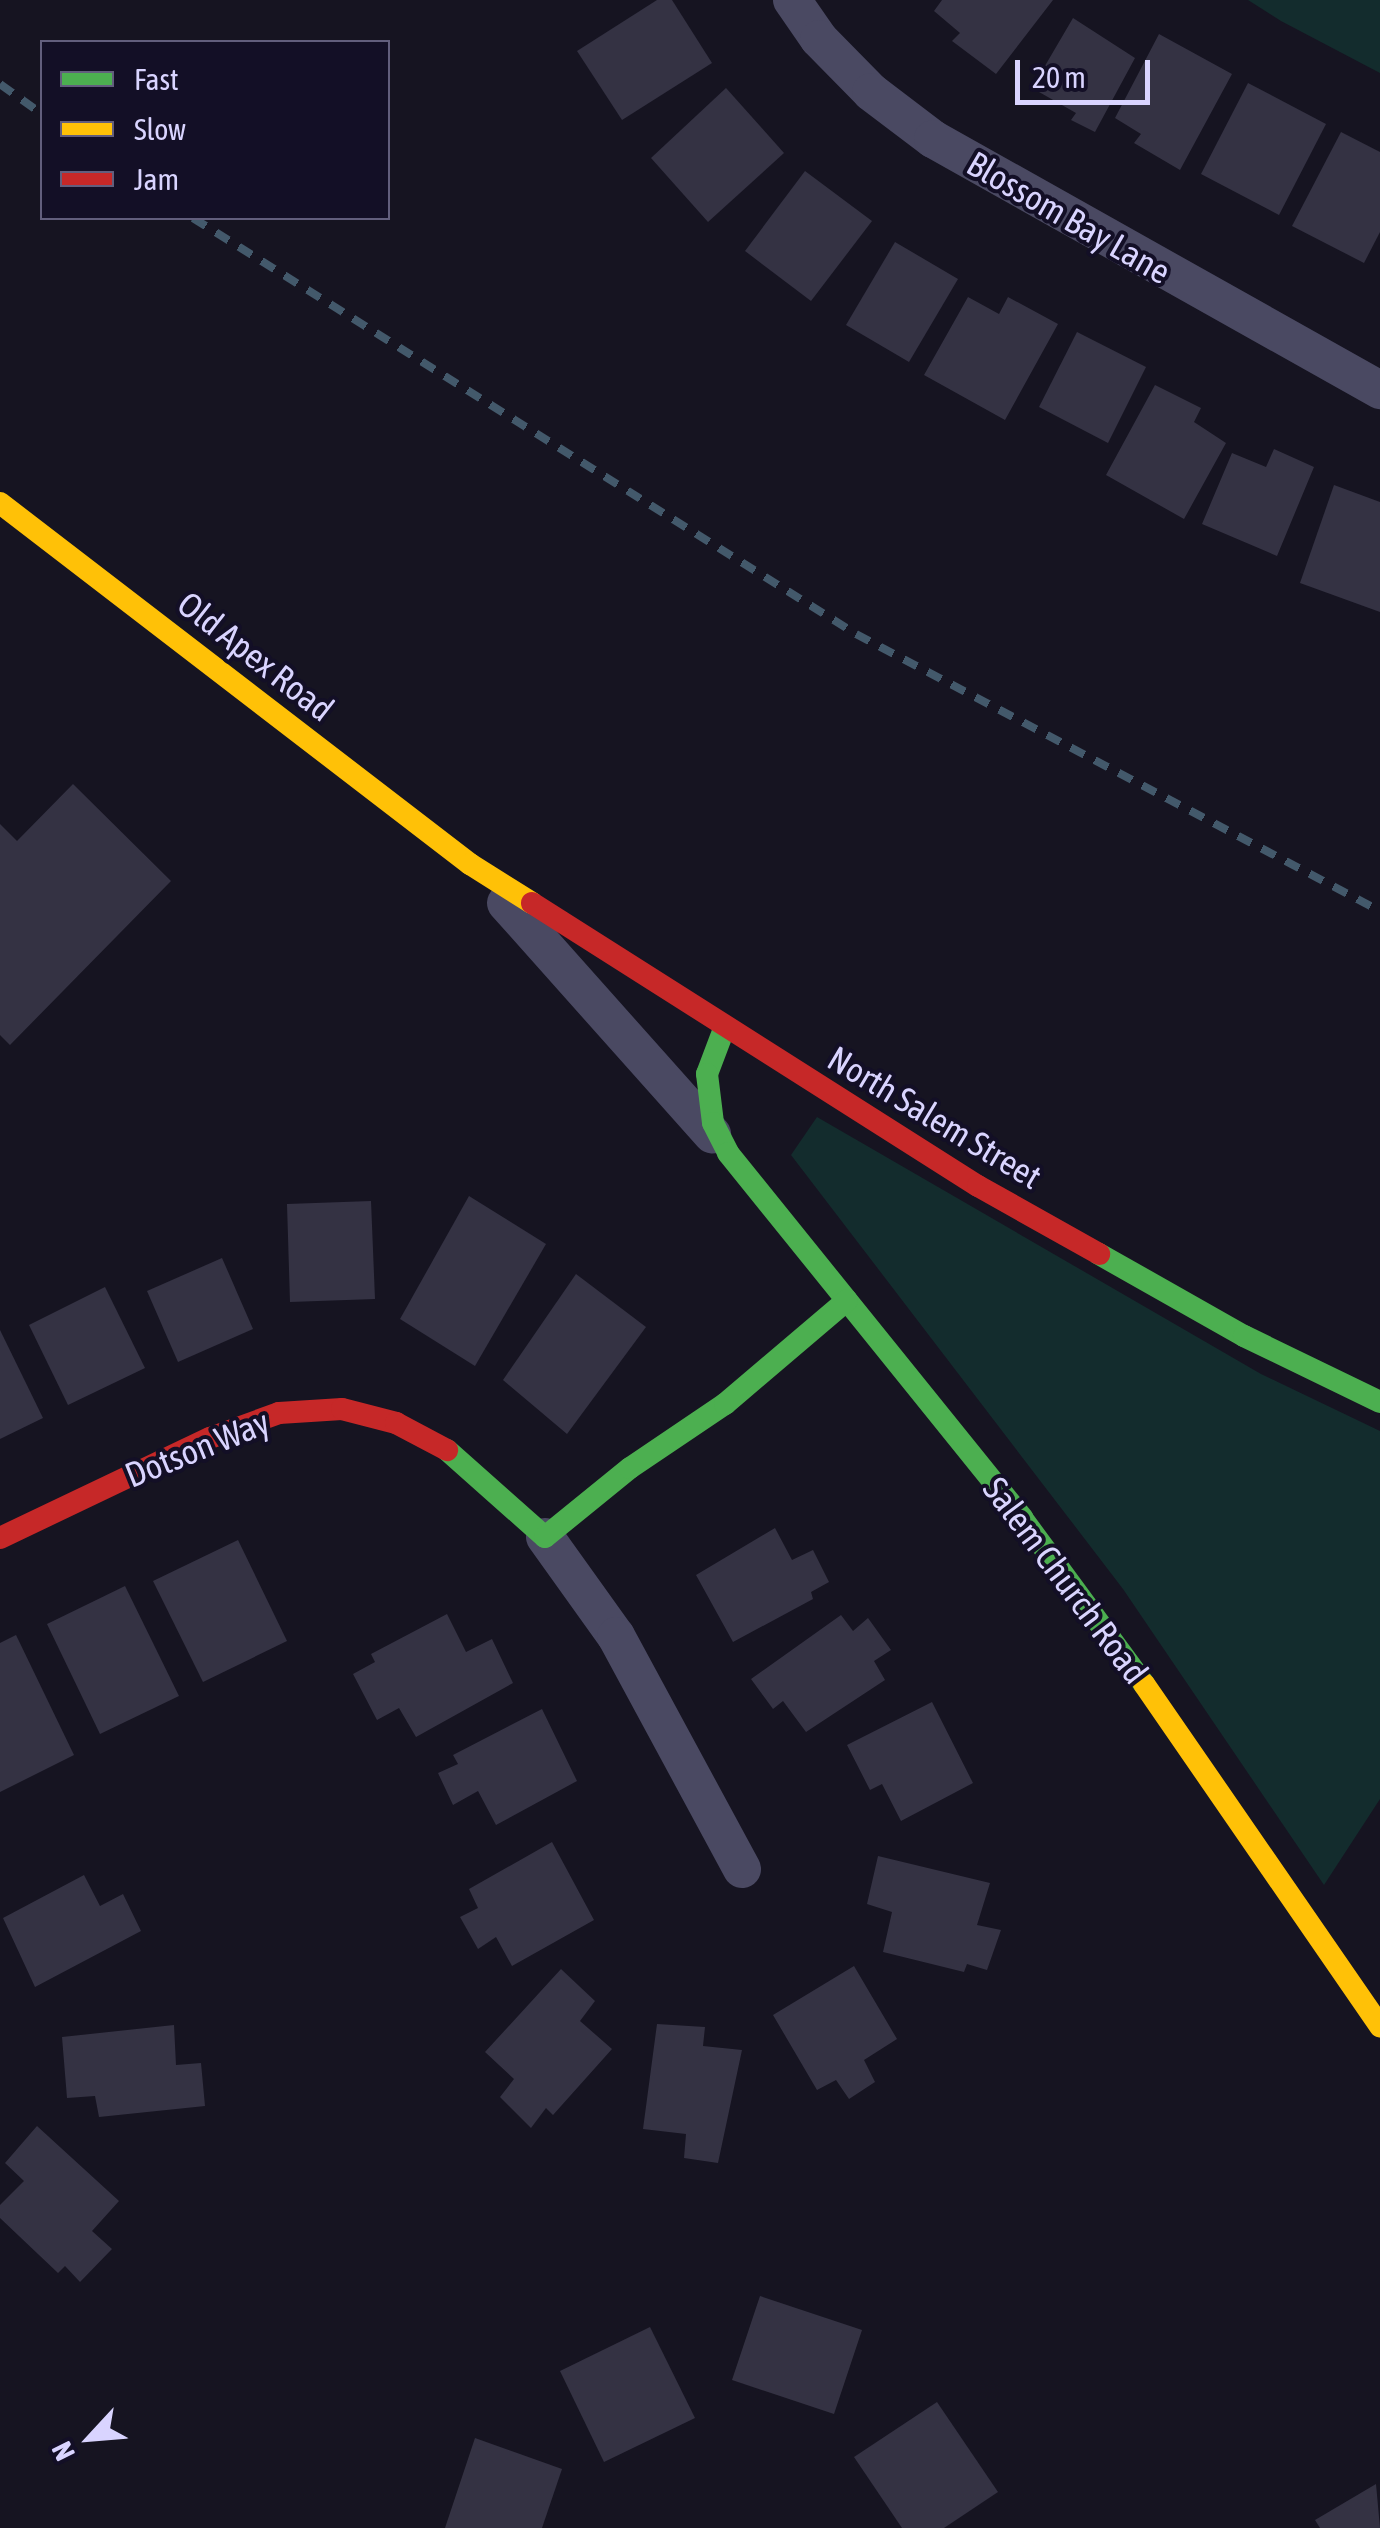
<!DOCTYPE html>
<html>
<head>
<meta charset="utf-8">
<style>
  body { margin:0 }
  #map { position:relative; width:1380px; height:2528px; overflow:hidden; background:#161421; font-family:"Asap Condensed",sans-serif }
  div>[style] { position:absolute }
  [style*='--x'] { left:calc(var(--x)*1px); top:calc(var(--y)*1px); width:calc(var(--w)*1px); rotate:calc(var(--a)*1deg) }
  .green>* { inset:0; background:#132c2d }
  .building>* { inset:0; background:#343243 }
  .street>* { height:38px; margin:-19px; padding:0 19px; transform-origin:19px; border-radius:19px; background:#4a4962 }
  .fast>* { height:22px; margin:-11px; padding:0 11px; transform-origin:11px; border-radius:11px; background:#4caf50 }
  .slow>* { height:22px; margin:-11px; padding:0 11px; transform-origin:11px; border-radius:11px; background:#ffc107 }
  .jam>* { height:22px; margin:-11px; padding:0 11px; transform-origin:11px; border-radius:11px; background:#c62828 }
  .rail>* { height:8px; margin-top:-4px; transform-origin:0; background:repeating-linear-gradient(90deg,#43596b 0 15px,transparent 0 27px) }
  span { translate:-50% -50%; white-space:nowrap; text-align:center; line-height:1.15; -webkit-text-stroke:8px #130f26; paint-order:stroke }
  .street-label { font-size:35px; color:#d9d4ff }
  .legend { position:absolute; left:40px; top:40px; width:350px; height:180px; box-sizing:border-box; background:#130f26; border:2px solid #625e7d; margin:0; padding:12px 18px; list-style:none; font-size:30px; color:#d9d4ff }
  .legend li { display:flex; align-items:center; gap:20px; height:50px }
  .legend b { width:50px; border:2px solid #625e7d }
  .north { position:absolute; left:40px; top:2388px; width:100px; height:100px; -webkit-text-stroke:8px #130f26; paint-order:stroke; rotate:244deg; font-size:28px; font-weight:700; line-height:40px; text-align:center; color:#d9d4ff }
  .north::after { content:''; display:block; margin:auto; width:35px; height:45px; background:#d9d4ff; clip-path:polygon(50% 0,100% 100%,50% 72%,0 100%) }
  .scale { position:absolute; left:1015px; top:60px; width:135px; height:45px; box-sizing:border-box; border:5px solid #d9d4ff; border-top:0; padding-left:12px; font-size:30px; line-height:35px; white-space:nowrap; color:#d9d4ff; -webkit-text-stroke:8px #130f26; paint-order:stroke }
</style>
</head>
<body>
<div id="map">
  <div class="green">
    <div style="clip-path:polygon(1248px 0,1380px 0,1380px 73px,1281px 21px)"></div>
    <div style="clip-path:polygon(817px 1117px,1261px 1374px,1380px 1431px,1380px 1799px,1324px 1885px,1123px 1589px,791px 1155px)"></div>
  </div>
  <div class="building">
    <div style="clip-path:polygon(657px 0,672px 0,712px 63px,622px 120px,577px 51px)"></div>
    <div style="clip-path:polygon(942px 0,1053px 0,996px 74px,952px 41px,960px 33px,934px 11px)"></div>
    <div style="clip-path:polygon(1073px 18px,1135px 58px,1095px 132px,1071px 120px,1076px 113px,1032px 88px)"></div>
    <div style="clip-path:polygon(1159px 34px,1232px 74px,1180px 170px,1134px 143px,1141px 134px,1115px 118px)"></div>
    <div style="clip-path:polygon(1248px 83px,1326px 124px,1279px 215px,1201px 174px)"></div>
    <div style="clip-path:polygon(726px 88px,784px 153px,708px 222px,651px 158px)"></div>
    <div style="clip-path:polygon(1341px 132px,1380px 152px,1380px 232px,1364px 263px,1292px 226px)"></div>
    <div style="clip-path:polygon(805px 171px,872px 221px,811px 301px,745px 251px)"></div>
    <div style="clip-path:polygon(895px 242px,958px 279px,909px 362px,846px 325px)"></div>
    <div style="clip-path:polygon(968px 297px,999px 314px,1008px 297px,1058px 324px,1005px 420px,924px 375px)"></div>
    <div style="clip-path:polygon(1077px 332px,1146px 367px,1108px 443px,1039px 407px)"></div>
    <div style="clip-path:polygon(1155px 385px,1201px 408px,1194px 422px,1226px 443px,1184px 519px,1106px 475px)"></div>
    <div style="clip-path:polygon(1274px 449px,1314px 467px,1277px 556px,1202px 524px,1232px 453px,1266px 467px)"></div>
    <div style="clip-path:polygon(1334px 485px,1380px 502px,1380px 612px,1300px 583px)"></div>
    <div style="clip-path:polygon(73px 784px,171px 881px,10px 1045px,0 1035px,0 824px,17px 841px)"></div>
    <div style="clip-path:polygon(469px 1196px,546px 1244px,475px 1366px,400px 1319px)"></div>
    <div style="clip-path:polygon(371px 1201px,375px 1299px,290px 1302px,287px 1204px)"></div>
    <div style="clip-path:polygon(222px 1258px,253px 1329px,178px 1362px,147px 1291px)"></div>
    <div style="clip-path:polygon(576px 1274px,646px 1327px,567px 1434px,503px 1380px)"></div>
    <div style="clip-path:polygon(105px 1287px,145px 1368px,68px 1405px,29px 1325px)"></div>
    <div style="clip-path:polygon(0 1330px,43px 1418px,0 1439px)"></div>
    <div style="clip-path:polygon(775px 1528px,792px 1560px,813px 1550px,829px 1582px,811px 1592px,813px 1599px,733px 1642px,696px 1575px)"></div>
    <div style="clip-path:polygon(238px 1540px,287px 1641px,203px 1682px,153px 1581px)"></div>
    <div style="clip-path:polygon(125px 1586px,179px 1696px,100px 1734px,47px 1624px)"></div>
    <div style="clip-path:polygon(447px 1614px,466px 1652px,492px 1639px,513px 1683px,416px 1737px,399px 1708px,377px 1720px,353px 1674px,375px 1662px,371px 1654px)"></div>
    <div style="clip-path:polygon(841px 1615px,853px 1631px,868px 1618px,891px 1650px,874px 1661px,885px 1680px,806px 1732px,783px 1701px,773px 1709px,751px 1679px)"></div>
    <div style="clip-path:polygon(16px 1635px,74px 1755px,0 1792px,0 1643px)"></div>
    <div style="clip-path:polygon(932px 1702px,973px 1783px,901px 1821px,882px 1784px,870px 1790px,847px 1745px)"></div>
    <div style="clip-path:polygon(542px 1709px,577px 1781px,496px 1825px,478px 1791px,453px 1805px,438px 1773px,458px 1764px,453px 1755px)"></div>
    <div style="clip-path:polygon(552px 1842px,594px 1920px,512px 1966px,496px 1937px,478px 1949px,460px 1917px,478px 1908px,469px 1889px)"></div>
    <div style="clip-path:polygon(878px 1856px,990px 1883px,977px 1925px,1001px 1930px,987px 1970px,967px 1964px,964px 1972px,883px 1952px,892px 1912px,867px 1904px)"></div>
    <div style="clip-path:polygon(84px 1875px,100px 1906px,123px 1894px,141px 1931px,35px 1987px,3px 1918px)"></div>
    <div style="clip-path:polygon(854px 1966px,897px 2039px,864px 2060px,875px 2082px,849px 2099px,836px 2080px,817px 2090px,773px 2015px)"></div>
    <div style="clip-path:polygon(561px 1969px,595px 2001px,580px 2021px,612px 2049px,553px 2115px,546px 2108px,531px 2128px,500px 2097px,514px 2079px,485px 2052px)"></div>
    <div style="clip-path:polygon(657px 2024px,705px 2027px,703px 2046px,742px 2050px,718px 2163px,684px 2158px,686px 2134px,643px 2129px)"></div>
    <div style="clip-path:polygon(174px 2025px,176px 2065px,201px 2063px,205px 2106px,99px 2117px,95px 2096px,67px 2098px,62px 2037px)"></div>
    <div style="clip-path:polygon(37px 2126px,119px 2201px,92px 2231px,112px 2249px,80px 2282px,65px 2266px,58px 2273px,0 2218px,0 2205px,24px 2181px,5px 2163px)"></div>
    <div style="clip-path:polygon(760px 2296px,862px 2330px,834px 2414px,732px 2380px)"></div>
    <div style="clip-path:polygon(650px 2327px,695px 2418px,604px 2462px,560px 2371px)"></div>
    <div style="clip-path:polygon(937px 2402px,998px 2492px,944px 2528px,902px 2528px,854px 2457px)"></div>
    <div style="clip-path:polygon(475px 2438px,562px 2469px,542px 2528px,445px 2528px)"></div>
    <div style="clip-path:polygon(1376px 2484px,1380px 2528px,1320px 2528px,1315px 2520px)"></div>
  </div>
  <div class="street">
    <div style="--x:792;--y:0;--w:47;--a:55.3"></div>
    <div style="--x:819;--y:39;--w:74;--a:45.5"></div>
    <div style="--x:871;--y:92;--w:78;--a:37.2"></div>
    <div style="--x:933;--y:139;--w:513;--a:29.32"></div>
    <div style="--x:506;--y:903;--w:310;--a:48.3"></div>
    <div style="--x:545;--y:1537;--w:122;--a:54.4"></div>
    <div style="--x:616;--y:1636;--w:265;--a:61.6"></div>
  </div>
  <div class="fast">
    <div style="--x:724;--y:1029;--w:48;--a:110.7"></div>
    <div style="--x:707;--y:1074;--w:49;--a:83"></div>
    <div style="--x:713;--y:1123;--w:34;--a:63"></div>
    <div style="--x:728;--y:1153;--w:469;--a:51.1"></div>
    <div style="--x:1022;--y:1518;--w:206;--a:53.7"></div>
    <div style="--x:1099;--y:1254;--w:167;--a:29.5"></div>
    <div style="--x:1244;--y:1336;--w:151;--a:25.9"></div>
    <div style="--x:447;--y:1450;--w:131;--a:41.6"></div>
    <div style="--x:545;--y:1537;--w:109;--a:-39.1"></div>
    <div style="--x:630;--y:1468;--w:115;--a:-34"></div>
    <div style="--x:725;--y:1404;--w:160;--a:-40.4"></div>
  </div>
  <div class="slow">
    <div style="--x:0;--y:503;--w:593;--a:37.53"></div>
    <div style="--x:470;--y:864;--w:73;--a:32.2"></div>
    <div style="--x:1144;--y:1684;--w:416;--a:55.4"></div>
  </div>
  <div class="jam">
    <div style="--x:532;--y:903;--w:528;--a:32.4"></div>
    <div style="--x:978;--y:1186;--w:139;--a:29.3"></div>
    <div style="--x:0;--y:1538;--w:233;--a:-25.5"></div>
    <div style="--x:210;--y:1438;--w:73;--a:-19.9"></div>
    <div style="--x:279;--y:1413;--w:63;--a:-3.6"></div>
    <div style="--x:342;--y:1409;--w:56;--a:14.5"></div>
    <div style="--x:396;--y:1423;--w:58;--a:27.9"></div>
  </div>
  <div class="rail">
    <div style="--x:0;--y:84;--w:52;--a:35.5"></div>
    <div style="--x:193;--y:218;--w:783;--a:32.11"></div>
    <div style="--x:856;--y:634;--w:593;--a:27.86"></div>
  </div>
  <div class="street-label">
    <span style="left:1069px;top:217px;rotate:30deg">Blossom Bay Lane</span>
    <span style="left:256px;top:656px;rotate:38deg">Old Apex Road</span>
    <span style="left:935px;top:1117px;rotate:31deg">North Salem Street</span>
    <span style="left:197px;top:1448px;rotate:-22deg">Dotson Way</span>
    <span style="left:1066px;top:1580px;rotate:53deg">Salem Church Road</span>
  </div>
  <ul class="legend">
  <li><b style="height:12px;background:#4caf50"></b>Fast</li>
  <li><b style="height:12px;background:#ffc107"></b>Slow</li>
  <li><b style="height:12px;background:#c62828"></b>Jam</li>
  </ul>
  <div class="north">N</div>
  <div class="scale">20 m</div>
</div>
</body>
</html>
